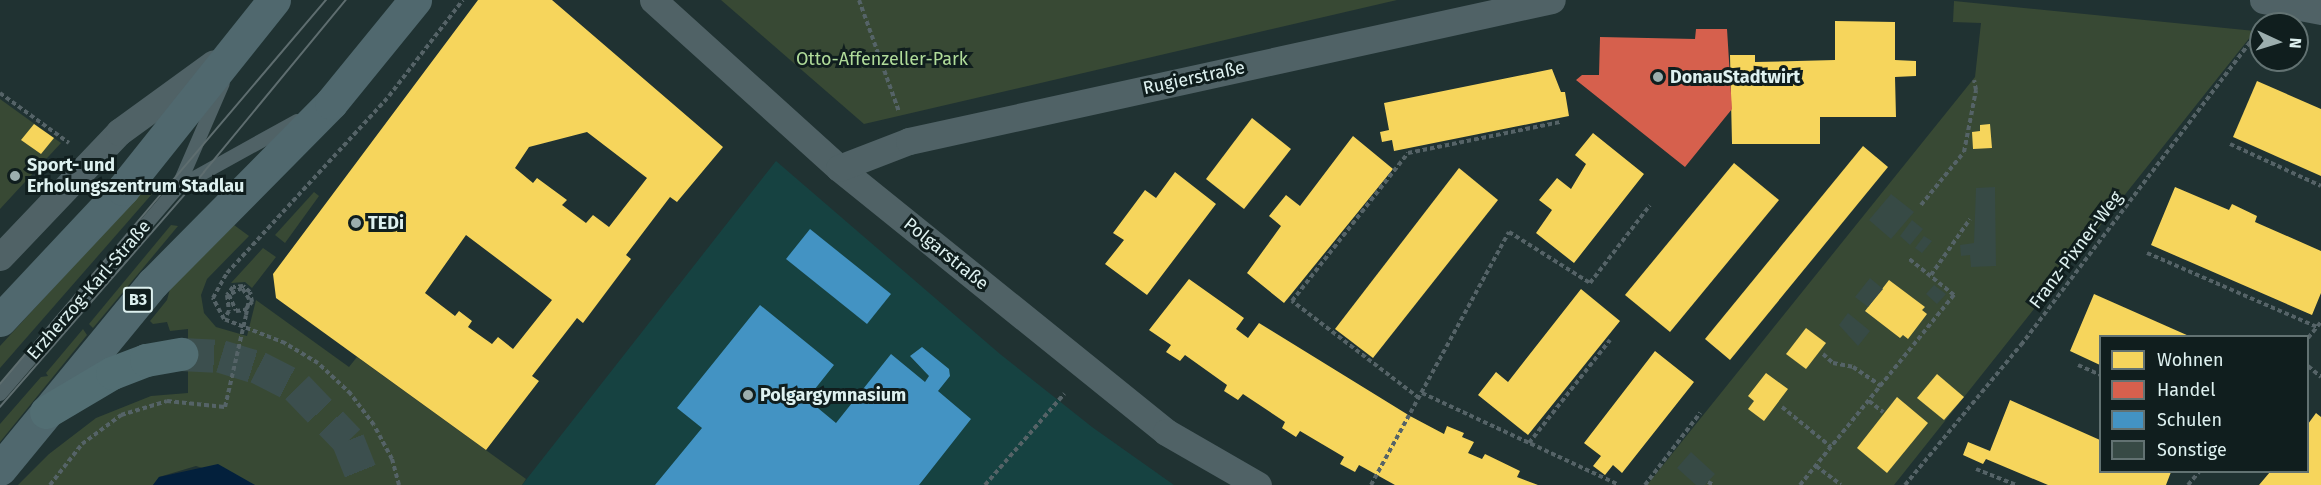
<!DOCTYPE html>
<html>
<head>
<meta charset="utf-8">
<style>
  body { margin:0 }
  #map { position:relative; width:2321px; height:485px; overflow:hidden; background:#203232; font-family:"Fira Sans",sans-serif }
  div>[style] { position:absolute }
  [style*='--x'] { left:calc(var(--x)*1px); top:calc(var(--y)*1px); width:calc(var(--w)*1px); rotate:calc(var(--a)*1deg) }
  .built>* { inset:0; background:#164241 }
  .green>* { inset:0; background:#384934 }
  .water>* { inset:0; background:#03203c }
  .homes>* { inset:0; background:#f6d55c }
  .shops>* { inset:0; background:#d6604d }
  .schools>* { inset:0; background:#4393c3 }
  .building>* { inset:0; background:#374a45 }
  .motorway-tunnel>* { height:33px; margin-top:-16.5px; transform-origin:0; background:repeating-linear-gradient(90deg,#3c4f4e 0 33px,transparent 0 49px) }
  .path>* { height:4px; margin-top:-2px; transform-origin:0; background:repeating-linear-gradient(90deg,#556367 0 4.5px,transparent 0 7.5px) }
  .service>* { height:14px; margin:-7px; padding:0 7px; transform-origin:7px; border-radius:7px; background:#506266 }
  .minor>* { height:27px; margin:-13.5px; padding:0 13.5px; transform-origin:13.5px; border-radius:13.5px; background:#506266 }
  .primary>* { height:33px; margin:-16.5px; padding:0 16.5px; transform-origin:16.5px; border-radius:16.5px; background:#50686e }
  .motorway>* { height:33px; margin:-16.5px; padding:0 16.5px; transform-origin:16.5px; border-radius:16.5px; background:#526e73 }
  .tram>* { height:1.5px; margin:-0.75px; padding:0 0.75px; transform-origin:0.75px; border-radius:0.75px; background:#5e6d6f }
  .dots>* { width:16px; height:16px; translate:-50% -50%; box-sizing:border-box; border:3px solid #101e1e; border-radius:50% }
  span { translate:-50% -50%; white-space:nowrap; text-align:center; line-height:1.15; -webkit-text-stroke:6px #101e1e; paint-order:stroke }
  .shield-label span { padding:2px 4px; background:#101e1e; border:2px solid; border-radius:4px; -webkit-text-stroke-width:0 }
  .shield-label { font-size:16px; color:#def1f0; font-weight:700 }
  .park-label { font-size:18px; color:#b0dc9a }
  .poi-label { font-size:18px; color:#def1f0; font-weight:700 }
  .left { translate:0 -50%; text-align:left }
  .street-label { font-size:18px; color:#def1f0 }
  .legend { position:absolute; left:2099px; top:335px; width:210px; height:138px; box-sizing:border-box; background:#101e1e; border:2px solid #627272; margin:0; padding:8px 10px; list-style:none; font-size:18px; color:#def1f0 }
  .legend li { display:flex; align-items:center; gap:12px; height:30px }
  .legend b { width:30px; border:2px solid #627272 }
  .north { position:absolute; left:2249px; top:12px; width:60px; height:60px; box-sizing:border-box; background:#101e1e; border:2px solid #627272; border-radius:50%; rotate:94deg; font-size:16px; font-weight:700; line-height:24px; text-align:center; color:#def1f0 }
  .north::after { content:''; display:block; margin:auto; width:21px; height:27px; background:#9caeae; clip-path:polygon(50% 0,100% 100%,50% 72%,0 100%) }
</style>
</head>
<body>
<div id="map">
  <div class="built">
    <div style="clip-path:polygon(776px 161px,1000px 354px,1092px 427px,1174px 485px,522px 485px)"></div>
  </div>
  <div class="green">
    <div style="clip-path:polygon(721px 0,1397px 0,864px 124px)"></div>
    <div style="clip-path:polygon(1954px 1px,2255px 31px,1894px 485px,1647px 485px,1975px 77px,1981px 23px,1953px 22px)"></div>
    <div style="clip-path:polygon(0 99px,61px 143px,0 209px)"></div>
    <div style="clip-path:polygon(153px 179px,152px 194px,0 368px,0 346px)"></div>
    <div style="clip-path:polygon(314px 192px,319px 196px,285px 243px,275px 235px)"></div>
    <div style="clip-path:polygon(171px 225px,178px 226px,93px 328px,89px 324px)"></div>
    <div style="clip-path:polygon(234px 225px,249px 236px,207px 279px,201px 295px,204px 313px,216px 327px,247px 336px,256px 300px,349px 367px,357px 357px,526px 479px,522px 485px,255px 485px,196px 466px,159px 477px,153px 485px,18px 485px,49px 454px,96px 418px,151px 396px,188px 393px,188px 329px,170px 331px,167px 322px,153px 324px,150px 321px,167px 300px,170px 289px)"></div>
    <div style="clip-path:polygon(263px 248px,276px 257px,252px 288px,245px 282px,231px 283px)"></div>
    <div style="clip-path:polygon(83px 329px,87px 335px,0 442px,0 424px,41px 377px,48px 376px,46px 373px)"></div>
  </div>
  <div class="water">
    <div style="clip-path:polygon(218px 464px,255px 485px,153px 485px,159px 477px)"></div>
  </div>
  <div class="homes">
    <div style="clip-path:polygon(evenodd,478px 0,552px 0,723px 147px,677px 202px,670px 197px,626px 255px,631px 259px,583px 323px,577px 318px,532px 376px,539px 381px,486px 450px,276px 298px,273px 274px,478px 0,587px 132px,647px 178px,609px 227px,593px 215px,586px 223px,562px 205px,567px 200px,537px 178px,533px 183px,515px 168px,529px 147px,587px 132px,478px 0,466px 235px,552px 300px,513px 349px,498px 337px,492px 344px,468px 327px,472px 321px,459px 311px,455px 316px,425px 293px,466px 235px)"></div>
    <div style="clip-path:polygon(1835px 21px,1895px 22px,1895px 60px,1916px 61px,1916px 76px,1895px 77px,1896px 117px,1820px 117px,1820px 144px,1732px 144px,1730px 55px,1755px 55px,1755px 62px,1835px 60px)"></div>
    <div style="clip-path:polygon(1552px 69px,1561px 92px,1565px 92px,1569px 116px,1394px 151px,1392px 140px,1382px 142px,1380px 132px,1389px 130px,1384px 103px)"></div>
    <div style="clip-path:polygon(2257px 81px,2321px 109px,2321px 176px,2233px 137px)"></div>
    <div style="clip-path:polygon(1252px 118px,1291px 149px,1244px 209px,1206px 179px)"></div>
    <div style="clip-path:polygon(34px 124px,54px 138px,41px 154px,21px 140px)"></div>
    <div style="clip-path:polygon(1990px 124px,1992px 148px,1973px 149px,1972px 132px,1980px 131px,1980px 125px)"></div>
    <div style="clip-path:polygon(1593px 133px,1644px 174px,1574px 263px,1536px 233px,1552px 210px,1539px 200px,1557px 178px,1571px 189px,1586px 164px,1575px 155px)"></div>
    <div style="clip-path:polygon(1353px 136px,1393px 169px,1284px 303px,1247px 273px,1281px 226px,1269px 216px,1286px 195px,1300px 206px)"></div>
    <div style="clip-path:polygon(1863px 146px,1888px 167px,1730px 360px,1705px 339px)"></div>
    <div style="clip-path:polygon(1734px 163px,1779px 200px,1670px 332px,1625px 295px)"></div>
    <div style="clip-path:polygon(1459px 168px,1498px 200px,1373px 358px,1335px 329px)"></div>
    <div style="clip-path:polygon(1175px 172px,1216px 204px,1147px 295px,1105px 264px,1124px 240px,1113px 233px,1145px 190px,1156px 198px)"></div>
    <div style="clip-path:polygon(2175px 187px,2229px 210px,2232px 204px,2257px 216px,2255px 222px,2321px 251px,2321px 293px,2312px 315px,2151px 245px)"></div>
    <div style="clip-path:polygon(1189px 279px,1244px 318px,1236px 329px,1248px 338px,1259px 323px,1410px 416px,1444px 434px,1447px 426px,1464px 433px,1462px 437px,1474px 442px,1468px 453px,1482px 459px,1485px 454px,1520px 471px,1517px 477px,1538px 485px,1395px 485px,1359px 465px,1355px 472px,1340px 464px,1344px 457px,1300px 431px,1296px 437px,1282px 428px,1285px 422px,1243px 394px,1238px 400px,1224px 391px,1227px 385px,1185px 355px,1180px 361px,1166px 352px,1171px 345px,1149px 330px)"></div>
    <div style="clip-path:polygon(1889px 280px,1925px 307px,1922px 310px,1927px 314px,1908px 339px,1903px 335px,1900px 338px,1865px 311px)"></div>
    <div style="clip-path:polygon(1581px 289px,1620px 321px,1528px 435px,1478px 395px,1496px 372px,1508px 382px)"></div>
    <div style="clip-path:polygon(2094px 294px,2189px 336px,2100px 336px,2100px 365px,2070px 351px)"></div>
    <div style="clip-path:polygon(1806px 328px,1826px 343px,1806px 369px,1786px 354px)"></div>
    <div style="clip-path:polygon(1655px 351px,1694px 382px,1622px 473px,1613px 465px,1605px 475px,1593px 466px,1601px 456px,1584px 443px)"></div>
    <div style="clip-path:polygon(1766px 373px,1788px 389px,1764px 421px,1748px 409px,1754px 401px,1748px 396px)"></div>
    <div style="clip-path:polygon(1937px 374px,1964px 397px,1944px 420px,1917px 398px)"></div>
    <div style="clip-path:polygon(1897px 397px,1928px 423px,1887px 473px,1857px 448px)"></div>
    <div style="clip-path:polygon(2010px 400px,2100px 440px,2100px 472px,2171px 472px,2166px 485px,2048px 485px,1986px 459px,1983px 464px,1963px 455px,1968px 442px,1990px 451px)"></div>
    <div style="clip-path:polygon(2316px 413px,2321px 417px,2321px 485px,2259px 485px,2270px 472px,2308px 472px,2308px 424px)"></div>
  </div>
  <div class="shops">
    <div style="clip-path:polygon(1696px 29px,1727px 29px,1732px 109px,1685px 167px,1576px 80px,1582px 75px,1599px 75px,1600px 37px,1695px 39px)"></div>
  </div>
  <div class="schools">
    <div style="clip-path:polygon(810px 229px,891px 294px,867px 324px,786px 259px)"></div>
    <div style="clip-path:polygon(760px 305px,834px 365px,807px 399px,836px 423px,891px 354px,925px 382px,929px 376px,910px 356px,922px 347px,949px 369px,950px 376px,938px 391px,971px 419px,919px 485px,655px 485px,702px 428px,677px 408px)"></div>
  </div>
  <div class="building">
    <div style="clip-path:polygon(1995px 187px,1996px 266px,1971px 267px,1970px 255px,1961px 256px,1960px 245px,1974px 243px,1976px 188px)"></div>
    <div style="clip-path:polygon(1891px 194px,1914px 212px,1891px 239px,1869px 220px)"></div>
    <div style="clip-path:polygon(1912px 220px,1923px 229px,1910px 245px,1900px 236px)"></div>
    <div style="clip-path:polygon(1924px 236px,1932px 241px,1922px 253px,1915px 248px)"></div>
    <div style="clip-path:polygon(1870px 278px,1883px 289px,1868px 307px,1855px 297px)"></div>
    <div style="clip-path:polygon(1934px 285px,1946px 294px,1937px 304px,1926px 294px)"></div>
    <div style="clip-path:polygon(1848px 313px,1870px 331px,1858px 346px,1839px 325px)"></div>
    <div style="clip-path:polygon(1691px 452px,1715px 474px,1705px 485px,1696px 485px,1677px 468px)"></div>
  </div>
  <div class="motorway-tunnel">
    <div style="--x:181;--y:354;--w:40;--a:2.9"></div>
    <div style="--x:221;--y:356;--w:39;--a:17"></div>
    <div style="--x:258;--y:367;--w:44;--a:27.1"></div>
    <div style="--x:297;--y:387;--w:74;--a:46.1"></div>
    <div style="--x:348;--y:440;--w:48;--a:68.2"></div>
  </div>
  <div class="path">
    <div style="--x:859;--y:0;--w:119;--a:70.3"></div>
    <div style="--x:0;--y:93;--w:85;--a:35.9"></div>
    <div style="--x:2230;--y:144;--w:100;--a:24.8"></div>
    <div style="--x:1921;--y:205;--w:68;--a:-50.9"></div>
    <div style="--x:1964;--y:152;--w:63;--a:-79"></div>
    <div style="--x:1976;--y:90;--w:10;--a:-101"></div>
    <div style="--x:2147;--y:253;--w:185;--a:23.5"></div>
    <div style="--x:1931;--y:275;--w:68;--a:-55.1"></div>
    <div style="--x:2308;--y:338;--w:21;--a:-51"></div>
    <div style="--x:1823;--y:354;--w:13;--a:42"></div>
    <div style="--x:1833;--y:363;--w:20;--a:11"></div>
    <div style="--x:1853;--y:367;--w:34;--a:34"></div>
    <div style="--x:2078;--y:365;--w:24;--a:24"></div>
    <div style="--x:2308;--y:366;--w:17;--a:40"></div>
    <div style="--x:1422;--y:393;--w:217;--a:25"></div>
    <div style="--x:1419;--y:398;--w:160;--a:-142.6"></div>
    <div style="--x:1292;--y:301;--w:188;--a:-51.9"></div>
    <div style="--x:1408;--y:153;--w:156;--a:-11.5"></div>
    <div style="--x:1869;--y:401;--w:18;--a:38"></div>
    <div style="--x:1782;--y:407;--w:63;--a:39.2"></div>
    <div style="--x:1529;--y:443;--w:131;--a:-51.8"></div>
    <div style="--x:1816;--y:466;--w:31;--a:37"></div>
    <div style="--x:1976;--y:469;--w:43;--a:21.8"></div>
    <div style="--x:1708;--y:482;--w:7;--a:27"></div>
    <div style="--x:50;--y:485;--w:52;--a:-52"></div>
    <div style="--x:82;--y:444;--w:49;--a:-36.6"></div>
    <div style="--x:121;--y:415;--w:48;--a:-16.9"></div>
    <div style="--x:167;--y:401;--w:58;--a:5.9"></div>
    <div style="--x:225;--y:407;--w:94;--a:-77.1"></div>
    <div style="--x:246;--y:315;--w:16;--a:-79"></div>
    <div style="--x:249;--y:299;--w:13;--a:-122"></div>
    <div style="--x:242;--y:288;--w:15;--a:152"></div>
    <div style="--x:229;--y:295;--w:17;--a:66"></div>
    <div style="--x:236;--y:311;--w:9;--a:-6"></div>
    <div style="--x:245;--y:310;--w:11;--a:-49"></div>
    <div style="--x:252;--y:302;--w:10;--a:-101"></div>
    <div style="--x:250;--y:292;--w:9;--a:-139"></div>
    <div style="--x:243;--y:286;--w:10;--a:174"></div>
    <div style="--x:233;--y:287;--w:10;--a:127"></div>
    <div style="--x:227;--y:295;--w:16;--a:83"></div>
    <div style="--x:229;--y:311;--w:9;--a:122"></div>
    <div style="--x:399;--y:485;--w:27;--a:-105"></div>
    <div style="--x:392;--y:459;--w:38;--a:-118"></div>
    <div style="--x:374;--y:425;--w:39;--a:-127"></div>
    <div style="--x:351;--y:394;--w:45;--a:-136.8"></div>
    <div style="--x:318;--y:363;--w:39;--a:-149"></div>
    <div style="--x:285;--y:343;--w:66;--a:-158.5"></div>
    <div style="--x:224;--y:319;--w:24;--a:-118"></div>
    <div style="--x:213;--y:298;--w:29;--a:-61"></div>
    <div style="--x:227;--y:273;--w:240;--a:-47.5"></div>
    <div style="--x:389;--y:96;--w:121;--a:-52.4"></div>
    <div style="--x:985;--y:485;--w:121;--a:-49"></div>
    <div style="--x:1371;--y:485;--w:288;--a:-61.4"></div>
    <div style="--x:1509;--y:232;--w:96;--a:32.2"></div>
    <div style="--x:1590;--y:283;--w:98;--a:-52.4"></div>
    <div style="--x:1645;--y:485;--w:91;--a:-52.6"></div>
    <div style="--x:1800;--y:485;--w:245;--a:-51"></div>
    <div style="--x:1954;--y:295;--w:59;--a:-141.2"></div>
    <div style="--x:1905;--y:485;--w:182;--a:-50.4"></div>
    <div style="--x:2021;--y:345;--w:395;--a:-52.9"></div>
    <div style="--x:2188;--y:485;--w:17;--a:-50"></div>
  </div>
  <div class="service">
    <div style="--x:178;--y:187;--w:136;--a:-29"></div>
    <div style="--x:0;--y:394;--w:273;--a:-49.3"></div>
    <div style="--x:178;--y:187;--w:113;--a:-66.6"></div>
  </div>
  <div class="minor">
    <div style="--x:653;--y:0;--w:251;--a:42.1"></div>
    <div style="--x:839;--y:168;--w:420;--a:38.9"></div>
    <div style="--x:1166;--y:432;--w:106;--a:29.9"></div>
    <div style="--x:2263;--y:0;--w:59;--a:10.7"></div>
    <div style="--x:839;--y:168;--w:75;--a:-21.1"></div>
    <div style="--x:909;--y:141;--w:658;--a:-12.37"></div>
    <div style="--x:0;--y:257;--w:173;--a:-46.4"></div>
    <div style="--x:119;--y:132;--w:117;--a:-36"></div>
  </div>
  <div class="primary">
    <div style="--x:0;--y:320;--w:180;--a:-46.8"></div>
    <div style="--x:123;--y:189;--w:242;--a:-51.4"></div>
    <div style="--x:0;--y:469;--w:241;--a:-50.6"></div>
    <div style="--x:153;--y:283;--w:253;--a:-45.3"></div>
    <div style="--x:331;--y:103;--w:133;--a:-50.8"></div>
  </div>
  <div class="motorway">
    <div style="--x:46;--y:412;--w:77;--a:-30.6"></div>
    <div style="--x:112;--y:373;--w:36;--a:-21"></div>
    <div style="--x:146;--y:360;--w:36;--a:-10"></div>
  </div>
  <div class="tram">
    <div style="--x:0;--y:384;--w:504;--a:-49.67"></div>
    <div style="--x:0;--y:407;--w:311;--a:-49"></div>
    <div style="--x:204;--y:172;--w:223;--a:-50.5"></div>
  </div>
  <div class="dots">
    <div style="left:1658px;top:77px;background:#9caeae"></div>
    <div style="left:15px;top:176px;background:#9caeae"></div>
    <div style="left:356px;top:223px;background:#9caeae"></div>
    <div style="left:748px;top:395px;background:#9caeae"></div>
  </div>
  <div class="shield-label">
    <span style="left:138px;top:300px">B3</span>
  </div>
  <div class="park-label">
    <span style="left:882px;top:59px">Otto-Affenzeller-Park</span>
  </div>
  <div class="poi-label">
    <span class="left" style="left:1670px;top:77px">DonauStadtwirt</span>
    <span class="left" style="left:27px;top:176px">Sport- und<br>Erholungszentrum Stadlau</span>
    <span class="left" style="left:368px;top:223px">TEDi</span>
    <span class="left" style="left:760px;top:395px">Polgargymnasium</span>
  </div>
  <div class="street-label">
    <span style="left:1194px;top:78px;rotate:-12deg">Rugierstraße</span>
    <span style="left:2076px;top:250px;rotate:-53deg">Franz-Pixner-Weg</span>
    <span style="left:946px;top:254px;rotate:39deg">Polgarstraße</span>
    <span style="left:89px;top:290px;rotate:-49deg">Erzherzog-Karl-Straße</span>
  </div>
  <ul class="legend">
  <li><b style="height:16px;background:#f6d55c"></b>Wohnen</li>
  <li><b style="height:16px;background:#d6604d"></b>Handel</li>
  <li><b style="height:16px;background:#4393c3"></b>Schulen</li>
  <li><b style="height:16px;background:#374a45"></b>Sonstige</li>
  </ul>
  <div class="north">N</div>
</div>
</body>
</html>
